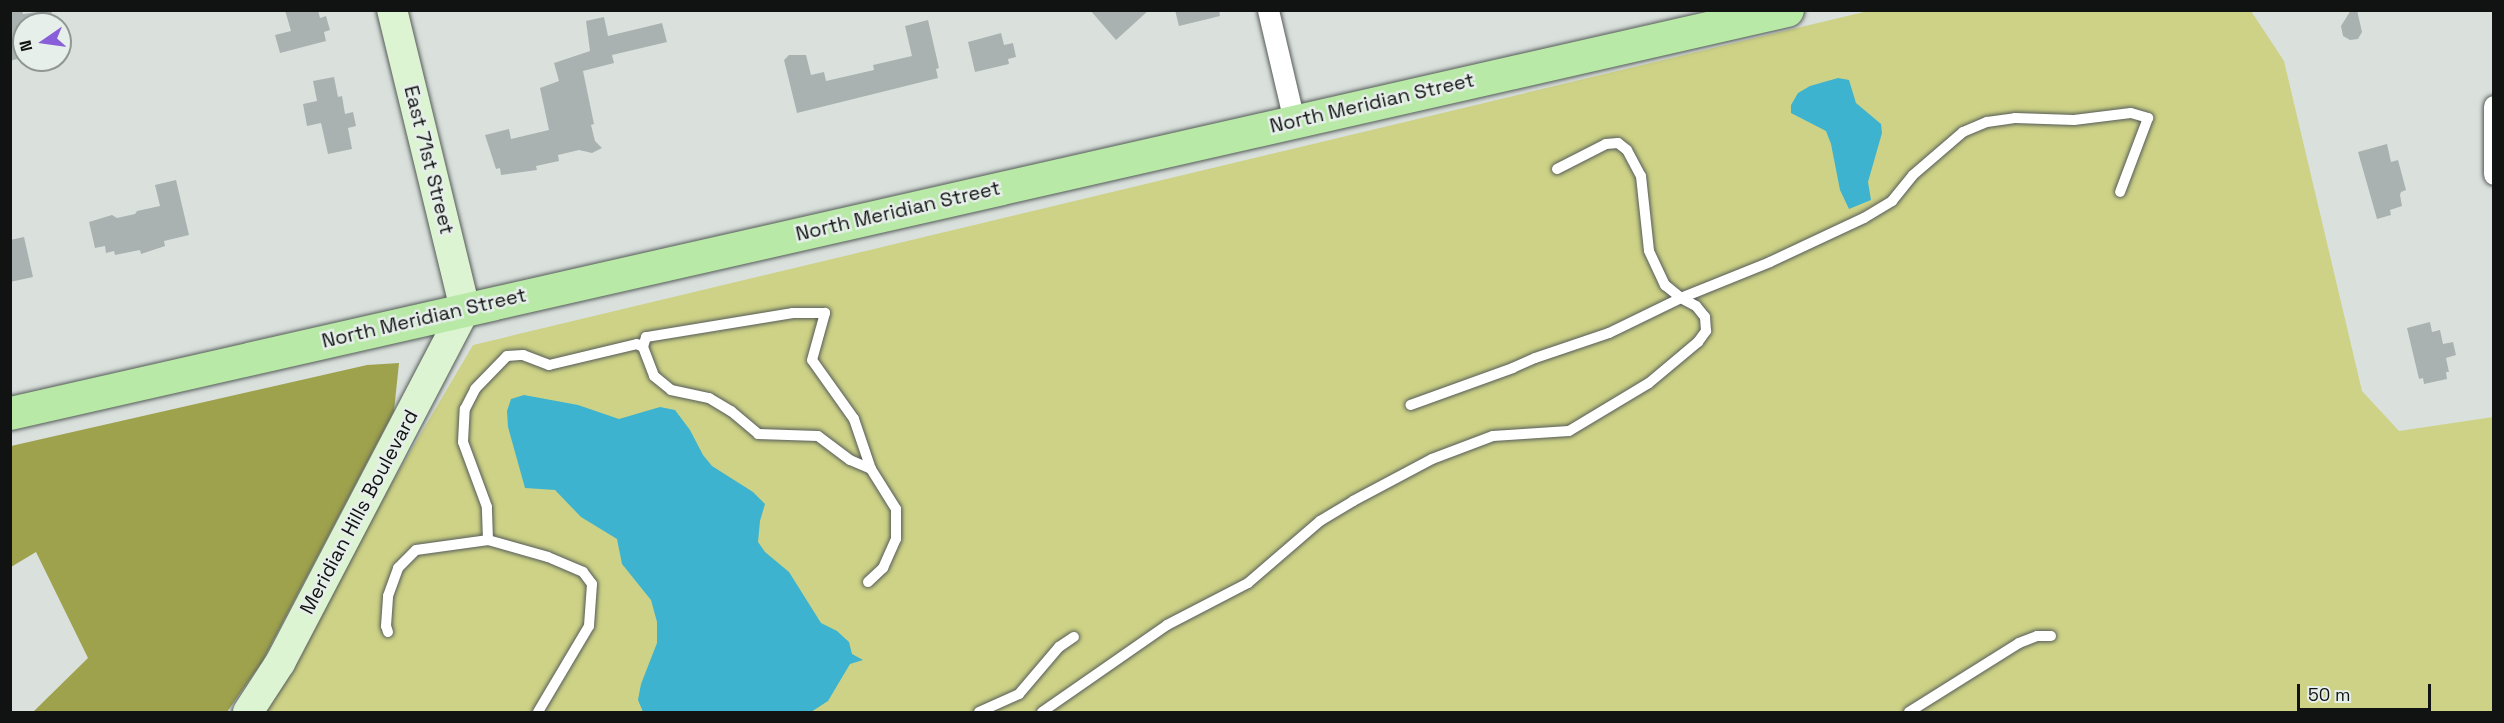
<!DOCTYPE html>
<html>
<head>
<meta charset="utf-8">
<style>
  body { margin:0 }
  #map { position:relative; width:2504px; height:723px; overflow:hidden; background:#dae1dd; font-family:"Space Grotesk",sans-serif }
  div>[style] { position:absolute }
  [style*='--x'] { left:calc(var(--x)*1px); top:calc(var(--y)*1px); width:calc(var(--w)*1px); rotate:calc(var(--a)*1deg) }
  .green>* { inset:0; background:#cdd286 }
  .forest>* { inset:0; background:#9ea24d }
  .water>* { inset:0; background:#3db3cf }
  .building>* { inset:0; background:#a9b2b1 }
  .roads { filter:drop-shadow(0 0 2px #555b58) drop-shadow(0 0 2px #555b58) }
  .lane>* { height:10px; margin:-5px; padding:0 5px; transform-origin:5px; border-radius:5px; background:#fff }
  .street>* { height:21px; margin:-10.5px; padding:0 10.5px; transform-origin:10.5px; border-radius:10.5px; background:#fff }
  .secondary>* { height:30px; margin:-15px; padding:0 15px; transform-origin:15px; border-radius:15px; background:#dcf4d2 }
  .primary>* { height:33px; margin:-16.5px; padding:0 16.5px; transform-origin:16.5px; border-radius:16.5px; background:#b8e9a6 }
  span { translate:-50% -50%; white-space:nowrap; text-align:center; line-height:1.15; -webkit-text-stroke:5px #e7efeb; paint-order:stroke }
  .street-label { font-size:20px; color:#111312 }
  .frame { position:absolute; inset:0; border:12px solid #111312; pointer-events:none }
  .north { position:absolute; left:12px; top:12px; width:60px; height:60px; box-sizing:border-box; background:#e7efeb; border:2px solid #919794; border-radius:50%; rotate:257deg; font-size:16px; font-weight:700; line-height:24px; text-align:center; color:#111312 }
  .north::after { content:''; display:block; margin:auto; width:21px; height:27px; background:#895fd9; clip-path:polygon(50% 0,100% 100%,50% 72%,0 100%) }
  .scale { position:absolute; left:2297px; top:684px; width:134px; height:27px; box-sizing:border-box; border:3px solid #111312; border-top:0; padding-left:8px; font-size:18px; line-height:21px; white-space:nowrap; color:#111312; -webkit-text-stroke:4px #e7efeb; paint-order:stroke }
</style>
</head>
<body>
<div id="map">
  <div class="green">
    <div style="clip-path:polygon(1868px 11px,2251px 11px,2284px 61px,2362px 391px,2399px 431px,2493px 417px,2493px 712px,257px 712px,473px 345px)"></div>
  </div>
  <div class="forest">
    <div style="clip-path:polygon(399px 363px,394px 411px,262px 662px,227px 712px,33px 712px,88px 658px,36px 552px,11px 567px,11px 446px,367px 365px)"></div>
  </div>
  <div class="water">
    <div style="clip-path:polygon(1838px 78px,1849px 80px,1856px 103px,1881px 124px,1882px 133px,1868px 182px,1871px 200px,1849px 209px,1840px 190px,1831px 144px,1826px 131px,1791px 113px,1791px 105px,1798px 93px,1810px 86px)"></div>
    <div style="clip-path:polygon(524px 395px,578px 405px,619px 419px,660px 407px,675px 410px,690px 430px,703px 455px,712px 466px,753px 492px,765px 504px,760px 521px,758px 542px,765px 552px,789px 572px,821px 623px,837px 631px,849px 642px,852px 654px,863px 660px,850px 664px,828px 701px,811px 712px,643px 712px,638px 700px,641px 684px,657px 643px,657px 622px,651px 600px,622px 564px,617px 539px,581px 517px,555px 490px,525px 488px,508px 427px,507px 411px,511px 399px)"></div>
  </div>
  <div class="building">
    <div style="clip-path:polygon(10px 10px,22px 10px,23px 14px,51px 10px,54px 24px,24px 24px,24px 57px,10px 61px)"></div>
    <div style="clip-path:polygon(285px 10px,318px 10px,320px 18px,326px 16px,330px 30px,324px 32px,326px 41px,280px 53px,275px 35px,291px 31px)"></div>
    <div style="clip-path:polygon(1090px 10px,1149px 10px,1116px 40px)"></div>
    <div style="clip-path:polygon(1175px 10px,1219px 10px,1220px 16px,1179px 26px)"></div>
    <div style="clip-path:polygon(2351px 10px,2357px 10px,2362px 32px,2358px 39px,2350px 40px,2343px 36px,2341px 26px)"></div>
    <div style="clip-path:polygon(604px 17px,608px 36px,662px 23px,667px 42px,612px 55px,614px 63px,583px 71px,594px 124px,591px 125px,595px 141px,602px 148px,592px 153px,579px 150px,558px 155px,559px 161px,536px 166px,537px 170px,501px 175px,500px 168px,496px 169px,485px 135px,509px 129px,511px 139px,549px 130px,540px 88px,559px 81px,554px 63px,590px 51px,586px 21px)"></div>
    <div style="clip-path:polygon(928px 20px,939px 68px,936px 69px,938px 78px,797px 113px,784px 60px,789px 55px,806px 55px,811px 75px,824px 72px,826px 81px,874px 70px,873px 65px,912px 56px,905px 26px)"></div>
    <div style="clip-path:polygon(1001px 33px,1004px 45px,1013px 43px,1016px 57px,1008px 59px,1009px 64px,975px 72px,968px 42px)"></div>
    <div style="clip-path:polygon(334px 77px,338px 97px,342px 96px,345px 114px,353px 112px,356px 126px,348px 128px,352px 149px,328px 154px,321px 123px,307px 126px,303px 104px,317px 101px,313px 81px)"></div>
    <div style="clip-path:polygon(2387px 144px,2391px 162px,2398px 160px,2406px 190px,2401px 192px,2400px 195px,2402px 206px,2390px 210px,2391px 215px,2377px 219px,2358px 152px)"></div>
    <div style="clip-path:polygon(176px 180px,189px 235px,164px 241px,165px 246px,141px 254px,140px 250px,115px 255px,114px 251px,106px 253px,105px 246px,95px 248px,89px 222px,112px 215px,117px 218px,135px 214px,137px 211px,160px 206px,155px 185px)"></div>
    <div style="clip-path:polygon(24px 237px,33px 277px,10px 282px,10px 240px)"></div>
    <div style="clip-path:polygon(2430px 322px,2432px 332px,2440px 330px,2443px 344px,2453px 342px,2456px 355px,2446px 358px,2449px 372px,2446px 372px,2447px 379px,2424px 384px,2423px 378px,2419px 379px,2407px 328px)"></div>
  </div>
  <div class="roads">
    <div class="lane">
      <div style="--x:1557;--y:169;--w:55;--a:-27"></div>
      <div style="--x:1606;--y:144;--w:12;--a:-5"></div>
      <div style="--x:1618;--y:143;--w:11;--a:38"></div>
      <div style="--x:1627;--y:150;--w:30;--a:62"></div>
      <div style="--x:1641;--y:176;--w:75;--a:83.9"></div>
      <div style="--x:1649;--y:251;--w:38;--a:65"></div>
      <div style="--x:1665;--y:285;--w:21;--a:39"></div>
      <div style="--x:1681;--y:298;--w:96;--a:-22"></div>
      <div style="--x:1770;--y:262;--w:104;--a:-25.1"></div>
      <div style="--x:1864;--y:218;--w:33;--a:-31"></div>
      <div style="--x:1892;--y:201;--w:33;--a:-51"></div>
      <div style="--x:1913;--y:175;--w:66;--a:-40.7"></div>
      <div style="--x:1963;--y:132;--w:26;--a:-23"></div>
      <div style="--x:1987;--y:122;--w:28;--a:-8"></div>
      <div style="--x:2015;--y:118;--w:59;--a:1.9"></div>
      <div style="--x:2074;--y:120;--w:57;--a:-7"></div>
      <div style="--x:2131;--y:113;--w:18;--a:16"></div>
      <div style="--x:2148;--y:118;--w:79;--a:110.7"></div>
      <div style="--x:488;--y:540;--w:62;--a:15.8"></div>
      <div style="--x:548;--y:557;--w:38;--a:23"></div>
      <div style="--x:583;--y:572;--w:15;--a:53"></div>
      <div style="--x:592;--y:584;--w:42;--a:94.1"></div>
      <div style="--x:589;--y:626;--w:100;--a:120.7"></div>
      <div style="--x:868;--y:582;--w:21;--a:-43"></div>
      <div style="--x:883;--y:568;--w:32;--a:-66"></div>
      <div style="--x:896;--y:539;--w:30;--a:-90"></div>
      <div style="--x:896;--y:509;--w:47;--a:-122"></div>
      <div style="--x:871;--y:469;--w:53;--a:-108.8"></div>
      <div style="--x:854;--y:419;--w:72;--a:-125.4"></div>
      <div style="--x:812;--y:360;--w:49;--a:-74.5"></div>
      <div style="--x:825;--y:313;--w:32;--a:180"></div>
      <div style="--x:793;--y:313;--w:149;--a:170.7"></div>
      <div style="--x:646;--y:337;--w:10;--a:107"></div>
      <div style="--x:643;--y:347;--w:31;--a:69"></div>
      <div style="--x:654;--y:376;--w:22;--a:39"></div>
      <div style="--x:671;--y:390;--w:39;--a:12"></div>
      <div style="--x:709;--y:398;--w:26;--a:31"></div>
      <div style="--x:731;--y:411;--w:35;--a:40"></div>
      <div style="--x:758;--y:434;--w:60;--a:1.9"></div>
      <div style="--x:818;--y:436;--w:40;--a:37"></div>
      <div style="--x:850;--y:460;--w:23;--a:23"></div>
      <div style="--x:388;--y:632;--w:6;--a:-108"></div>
      <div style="--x:386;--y:626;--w:30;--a:-86"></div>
      <div style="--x:388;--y:596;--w:30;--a:-70"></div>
      <div style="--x:398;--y:568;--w:25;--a:-45"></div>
      <div style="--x:416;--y:550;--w:73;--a:-7.9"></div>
      <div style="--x:488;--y:540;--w:33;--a:-92"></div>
      <div style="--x:487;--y:507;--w:69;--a:-110.3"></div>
      <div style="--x:463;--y:442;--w:33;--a:-87"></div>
      <div style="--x:465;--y:409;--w:22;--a:-63"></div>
      <div style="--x:475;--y:389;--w:46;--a:-45.9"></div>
      <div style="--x:507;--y:356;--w:16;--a:-4"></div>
      <div style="--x:523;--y:355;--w:28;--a:21"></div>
      <div style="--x:549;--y:365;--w:90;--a:-13.4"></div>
      <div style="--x:637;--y:344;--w:7;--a:27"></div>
      <div style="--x:979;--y:712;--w:44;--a:-24.2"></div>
      <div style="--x:1019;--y:694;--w:62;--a:-49.6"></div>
      <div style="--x:1059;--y:647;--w:18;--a:-34"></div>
      <div style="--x:1042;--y:712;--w:152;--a:-34.8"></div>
      <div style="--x:1167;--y:625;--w:91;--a:-27.4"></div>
      <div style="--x:1248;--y:583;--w:95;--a:-40.7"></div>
      <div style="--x:1320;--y:521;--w:39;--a:-31"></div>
      <div style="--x:1353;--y:501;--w:89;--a:-28"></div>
      <div style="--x:1432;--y:459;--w:65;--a:-20.7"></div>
      <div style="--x:1493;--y:436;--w:76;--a:-3.8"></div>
      <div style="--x:1569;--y:431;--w:93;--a:-31"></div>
      <div style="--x:1649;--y:383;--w:64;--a:-39.9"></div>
      <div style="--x:1698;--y:342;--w:14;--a:-54"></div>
      <div style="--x:1706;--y:331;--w:14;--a:-94"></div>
      <div style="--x:1705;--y:317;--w:14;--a:-129"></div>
      <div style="--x:1696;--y:306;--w:17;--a:-152"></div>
      <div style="--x:1681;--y:298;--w:80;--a:154.1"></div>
      <div style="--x:1609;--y:333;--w:78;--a:161.3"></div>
      <div style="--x:1535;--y:358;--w:24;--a:156"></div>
      <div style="--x:1513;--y:368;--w:109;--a:160.2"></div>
      <div style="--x:1909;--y:712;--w:130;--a:-32.1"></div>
      <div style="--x:2019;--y:643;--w:19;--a:-21"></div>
      <div style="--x:2037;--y:636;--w:14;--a:0"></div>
    </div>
    <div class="street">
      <div style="--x:1268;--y:10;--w:114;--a:76.8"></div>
      <div style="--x:2494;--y:106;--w:68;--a:90"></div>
    </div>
    <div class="secondary">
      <div style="--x:248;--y:712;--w:59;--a:-56.9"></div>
      <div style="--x:280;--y:663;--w:399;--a:-62.4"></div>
      <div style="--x:465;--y:309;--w:308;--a:-103.7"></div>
    </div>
    <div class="primary">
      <div style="--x:10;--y:413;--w:1822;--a:-12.78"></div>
    </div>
  </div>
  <div class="street-label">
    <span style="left:1372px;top:103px;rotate:-13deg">North Meridian Street</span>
    <span style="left:429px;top:160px;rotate:76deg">East 71st Street</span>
    <span style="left:898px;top:211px;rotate:-13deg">North Meridian Street</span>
    <span style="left:424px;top:318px;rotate:-13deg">North Meridian Street</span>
    <span style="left:359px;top:512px;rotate:-62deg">Meridian Hills Boulevard</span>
  </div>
  <div class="frame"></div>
  <div class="north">N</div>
  <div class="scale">50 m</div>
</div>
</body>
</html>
